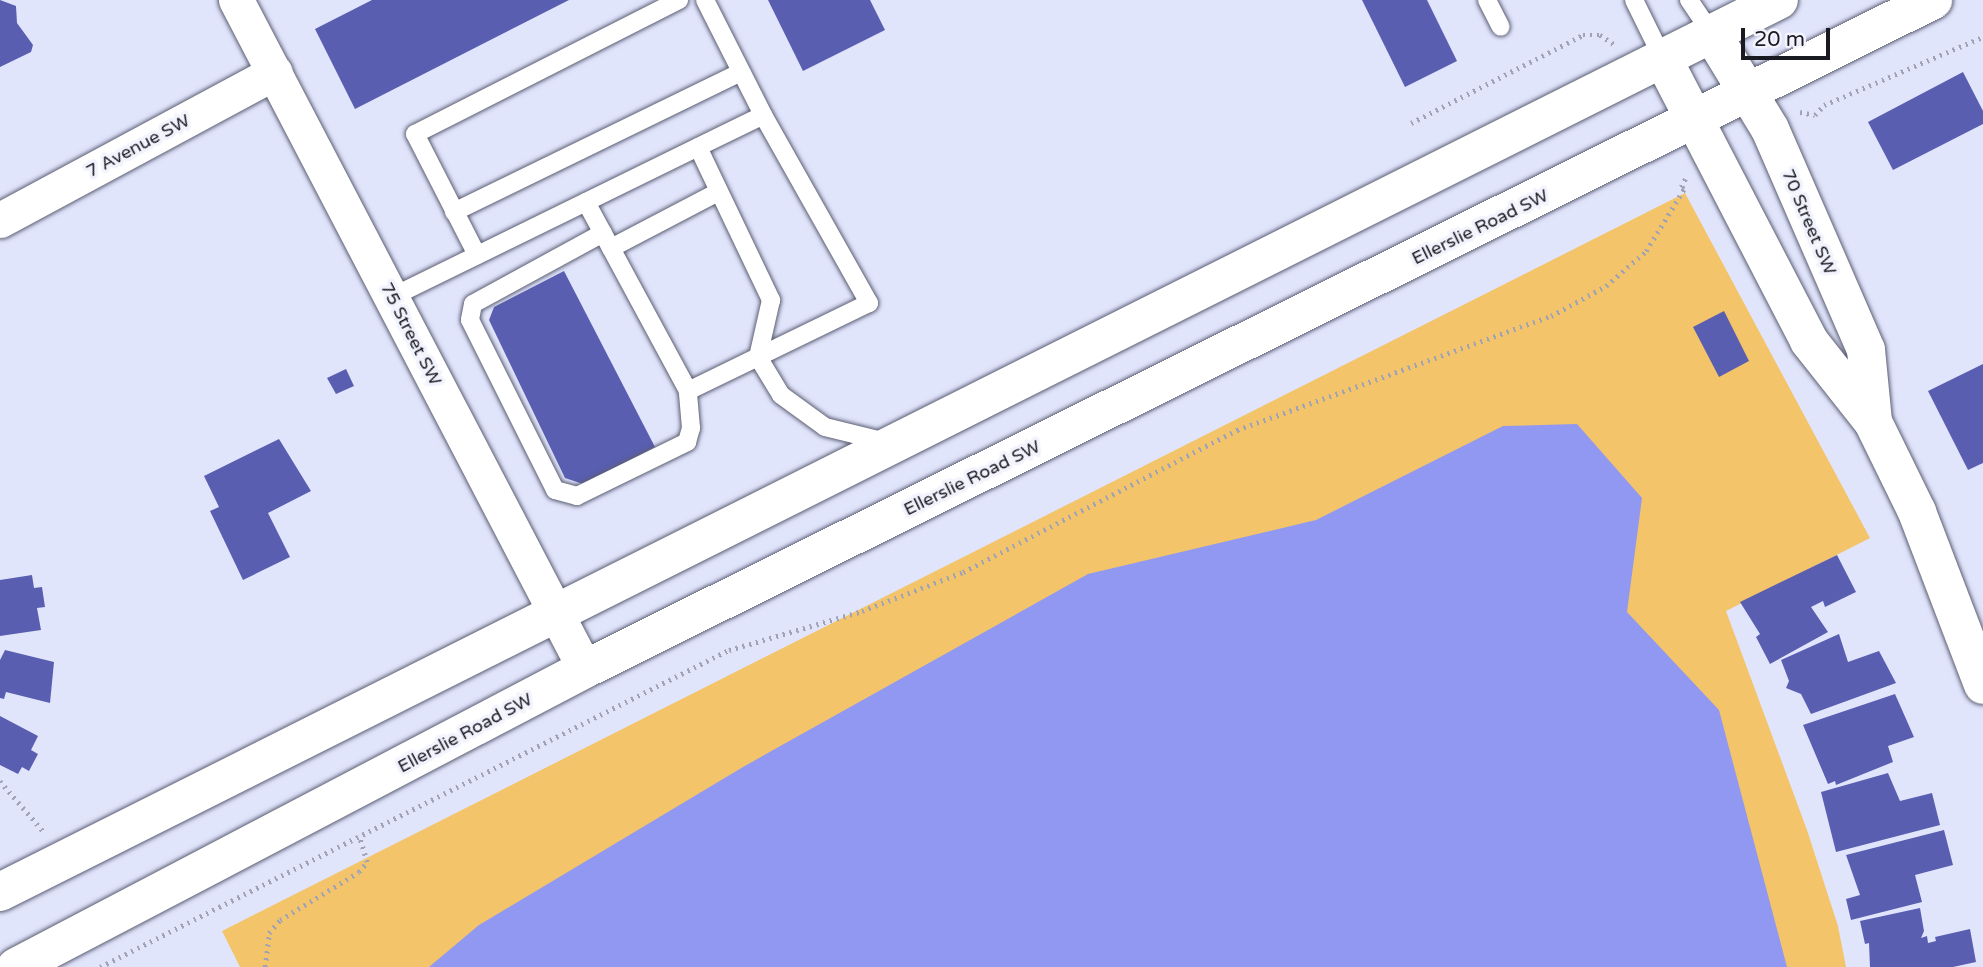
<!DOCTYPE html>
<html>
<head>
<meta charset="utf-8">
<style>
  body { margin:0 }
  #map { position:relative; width:1983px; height:967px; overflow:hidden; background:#e1e5fc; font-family:"Varela Round",sans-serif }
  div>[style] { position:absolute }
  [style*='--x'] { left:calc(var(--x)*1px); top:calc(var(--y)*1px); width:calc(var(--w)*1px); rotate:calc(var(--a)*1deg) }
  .green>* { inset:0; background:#f3c46a }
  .water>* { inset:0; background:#9098f1 }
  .building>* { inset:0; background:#595eb1 }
  .path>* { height:4.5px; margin-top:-2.25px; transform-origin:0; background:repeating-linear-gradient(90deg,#a0a3b5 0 2px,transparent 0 7px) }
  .roads { filter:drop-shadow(0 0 2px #5b5e72) drop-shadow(0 0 2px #5b5e72) }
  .lane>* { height:18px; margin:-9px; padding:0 9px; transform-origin:9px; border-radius:9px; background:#fff }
  .street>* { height:35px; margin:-17.5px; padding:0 17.5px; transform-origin:17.5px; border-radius:17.5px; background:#fff }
  .secondary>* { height:38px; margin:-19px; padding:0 19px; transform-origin:19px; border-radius:19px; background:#fff }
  span { translate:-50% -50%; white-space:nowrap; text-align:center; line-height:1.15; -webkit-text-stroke:7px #f2f3fd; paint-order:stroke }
  .street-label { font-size:18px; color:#181921 }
  .scale { position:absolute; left:1741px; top:28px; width:89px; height:32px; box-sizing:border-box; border:4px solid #181921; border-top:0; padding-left:9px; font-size:21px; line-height:24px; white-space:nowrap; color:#181921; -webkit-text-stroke:5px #f2f3fd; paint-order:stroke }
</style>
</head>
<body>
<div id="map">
  <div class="green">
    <div style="clip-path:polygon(1685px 193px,1870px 538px,1726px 611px,1807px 830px,1838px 926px,1846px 967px,240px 967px,222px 931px)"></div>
  </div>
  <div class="water">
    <div style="clip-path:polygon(1577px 424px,1642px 498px,1627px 612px,1719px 710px,1787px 967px,429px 967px,479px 925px,743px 767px,1088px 574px,1316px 520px,1503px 426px)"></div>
  </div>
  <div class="building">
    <div style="clip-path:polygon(0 0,16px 6px,17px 23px,33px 45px,31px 52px,0 67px)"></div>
    <div style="clip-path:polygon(372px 0,569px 0,355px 109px,315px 29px)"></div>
    <div style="clip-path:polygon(768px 0,870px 0,885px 30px,803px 71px)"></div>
    <div style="clip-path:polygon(1362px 0,1427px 0,1457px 61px,1405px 87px)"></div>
    <div style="clip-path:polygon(1963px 72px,1983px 111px,1983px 124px,1893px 170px,1868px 122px)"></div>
    <div style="clip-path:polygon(564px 271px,655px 447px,583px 484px,565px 478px,489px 320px,494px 307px)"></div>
    <div style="clip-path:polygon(1724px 311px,1749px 361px,1719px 377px,1693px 327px)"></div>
    <div style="clip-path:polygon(1983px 364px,1983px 463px,1968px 470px,1928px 391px)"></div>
    <div style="clip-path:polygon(346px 369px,354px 386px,336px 394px,327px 378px)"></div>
    <div style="clip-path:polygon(279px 439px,311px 491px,268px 513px,290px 557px,243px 580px,210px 511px,219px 507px,204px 476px)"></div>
    <div style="clip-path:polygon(1837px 555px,1856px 592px,1825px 607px,1823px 601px,1811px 607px,1828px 632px,1770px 664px,1756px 637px,1760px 634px,1740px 602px)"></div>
    <div style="clip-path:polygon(32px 575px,34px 588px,42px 587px,45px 607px,37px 608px,41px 630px,0 636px,0 580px)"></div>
    <div style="clip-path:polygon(1839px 634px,1848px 662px,1879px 651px,1896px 683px,1811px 714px,1801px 694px,1786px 688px,1789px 681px,1781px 660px)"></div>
    <div style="clip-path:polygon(5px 650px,54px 662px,50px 703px,6px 692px,4px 699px,0 698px,0 660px)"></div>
    <div style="clip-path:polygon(1895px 694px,1914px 737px,1888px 746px,1893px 762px,1836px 785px,1835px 781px,1828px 784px,1803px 725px)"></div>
    <div style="clip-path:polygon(0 716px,38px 736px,31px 750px,38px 754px,29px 771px,22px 767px,18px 774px,0 765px)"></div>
    <div style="clip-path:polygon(1888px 773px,1900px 801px,1932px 793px,1940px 825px,1836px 852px,1821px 792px)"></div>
    <div style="clip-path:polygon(1944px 830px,1953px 865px,1915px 875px,1922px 902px,1851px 920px,1846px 899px,1860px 895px,1846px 855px)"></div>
    <div style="clip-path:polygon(1920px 908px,1924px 931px,1921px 938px,1927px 936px,1928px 943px,1936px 941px,1935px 937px,1970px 929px,1976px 962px,1953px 967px,1870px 967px,1869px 943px,1865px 944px,1860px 921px)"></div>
  </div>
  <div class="path">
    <div style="--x:1800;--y:112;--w:15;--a:11"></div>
    <div style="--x:1815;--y:115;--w:13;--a:-48"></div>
    <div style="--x:1824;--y:105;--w:173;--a:-23.2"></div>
    <div style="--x:1411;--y:123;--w:193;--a:-27.1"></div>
    <div style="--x:1583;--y:35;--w:17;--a:0"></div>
    <div style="--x:1600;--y:35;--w:20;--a:33"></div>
    <div style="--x:0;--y:781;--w:66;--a:49.3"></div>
    <div style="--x:100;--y:967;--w:704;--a:-26.75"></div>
    <div style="--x:729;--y:650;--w:139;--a:-16.3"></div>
    <div style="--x:862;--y:611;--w:108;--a:-21.1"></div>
    <div style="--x:963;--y:572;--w:309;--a:-27.4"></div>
    <div style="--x:1237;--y:430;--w:334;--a:-20"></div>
    <div style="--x:1551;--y:316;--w:63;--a:-28.6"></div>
    <div style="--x:1606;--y:286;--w:53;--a:-41.2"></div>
    <div style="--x:1646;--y:251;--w:73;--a:-58.5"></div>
    <div style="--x:1684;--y:189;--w:4;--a:-146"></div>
    <div style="--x:1681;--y:187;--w:11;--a:-63"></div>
    <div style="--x:265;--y:967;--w:34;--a:-83"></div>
    <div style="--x:269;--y:933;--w:17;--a:-50"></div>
    <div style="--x:280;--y:920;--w:92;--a:-31.3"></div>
    <div style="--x:359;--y:872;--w:13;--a:-51"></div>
    <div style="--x:367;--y:862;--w:28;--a:-107"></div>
  </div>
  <div class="roads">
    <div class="lane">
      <div style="--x:705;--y:0;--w:129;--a:63.2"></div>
      <div style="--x:763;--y:115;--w:216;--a:60.6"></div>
      <div style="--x:869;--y:303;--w:123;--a:154.1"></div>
      <div style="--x:1487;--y:0;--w:30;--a:63"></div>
      <div style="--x:1634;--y:0;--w:66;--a:63.8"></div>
      <div style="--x:1689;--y:0;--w:41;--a:55.9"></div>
      <div style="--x:698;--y:147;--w:170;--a:64.5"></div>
      <div style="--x:771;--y:300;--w:58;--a:102.8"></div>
      <div style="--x:586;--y:202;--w:215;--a:61.6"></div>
      <div style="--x:688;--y:391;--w:78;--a:-25.9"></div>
      <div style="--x:758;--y:357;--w:44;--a:58.8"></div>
      <div style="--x:781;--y:395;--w:54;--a:36"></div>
      <div style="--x:825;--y:427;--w:63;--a:13.8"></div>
      <div style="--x:454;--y:212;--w:319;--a:-26"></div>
      <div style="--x:603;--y:233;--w:148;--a:151.4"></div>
      <div style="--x:473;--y:304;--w:16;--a:101"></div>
      <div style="--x:470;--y:320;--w:190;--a:63.4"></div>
      <div style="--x:555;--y:490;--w:23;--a:15"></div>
      <div style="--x:577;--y:496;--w:123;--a:-26.1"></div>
      <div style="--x:687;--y:442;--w:15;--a:-74"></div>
      <div style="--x:691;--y:428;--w:37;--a:-95"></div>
      <div style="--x:611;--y:248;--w:121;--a:-27.6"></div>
      <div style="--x:477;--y:255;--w:136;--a:-117.1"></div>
      <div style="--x:415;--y:134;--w:296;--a:-26.9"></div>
      <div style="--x:392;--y:297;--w:413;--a:-26.1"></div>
    </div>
    <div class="street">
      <div style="--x:236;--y:0;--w:755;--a:62.45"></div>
      <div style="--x:0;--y:220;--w:312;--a:-28.3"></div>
    </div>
    <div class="secondary">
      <div style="--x:1712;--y:34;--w:111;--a:58.6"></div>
      <div style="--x:1770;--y:129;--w:241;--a:66.5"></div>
      <div style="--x:1866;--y:350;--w:72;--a:84.4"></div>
      <div style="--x:1663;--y:59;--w:318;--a:62.6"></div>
      <div style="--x:1809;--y:341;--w:103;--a:51.7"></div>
      <div style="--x:1873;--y:422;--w:100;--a:63.9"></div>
      <div style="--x:1917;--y:512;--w:185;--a:69.1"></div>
      <div style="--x:0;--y:892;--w:1990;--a:-26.63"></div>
      <div style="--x:16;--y:967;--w:642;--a:-27.64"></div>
      <div style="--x:585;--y:669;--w:1505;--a:-26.39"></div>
    </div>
  </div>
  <div class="street-label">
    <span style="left:138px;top:146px;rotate:-28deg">7 Avenue SW</span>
    <span style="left:1809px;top:222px;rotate:67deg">70 Street SW</span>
    <span style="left:1480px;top:227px;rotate:-26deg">Ellerslie Road SW</span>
    <span style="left:411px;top:334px;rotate:63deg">75 Street SW</span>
    <span style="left:972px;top:478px;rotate:-26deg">Ellerslie Road SW</span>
    <span style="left:465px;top:733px;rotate:-28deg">Ellerslie Road SW</span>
  </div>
  <div class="scale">20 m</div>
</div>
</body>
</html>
